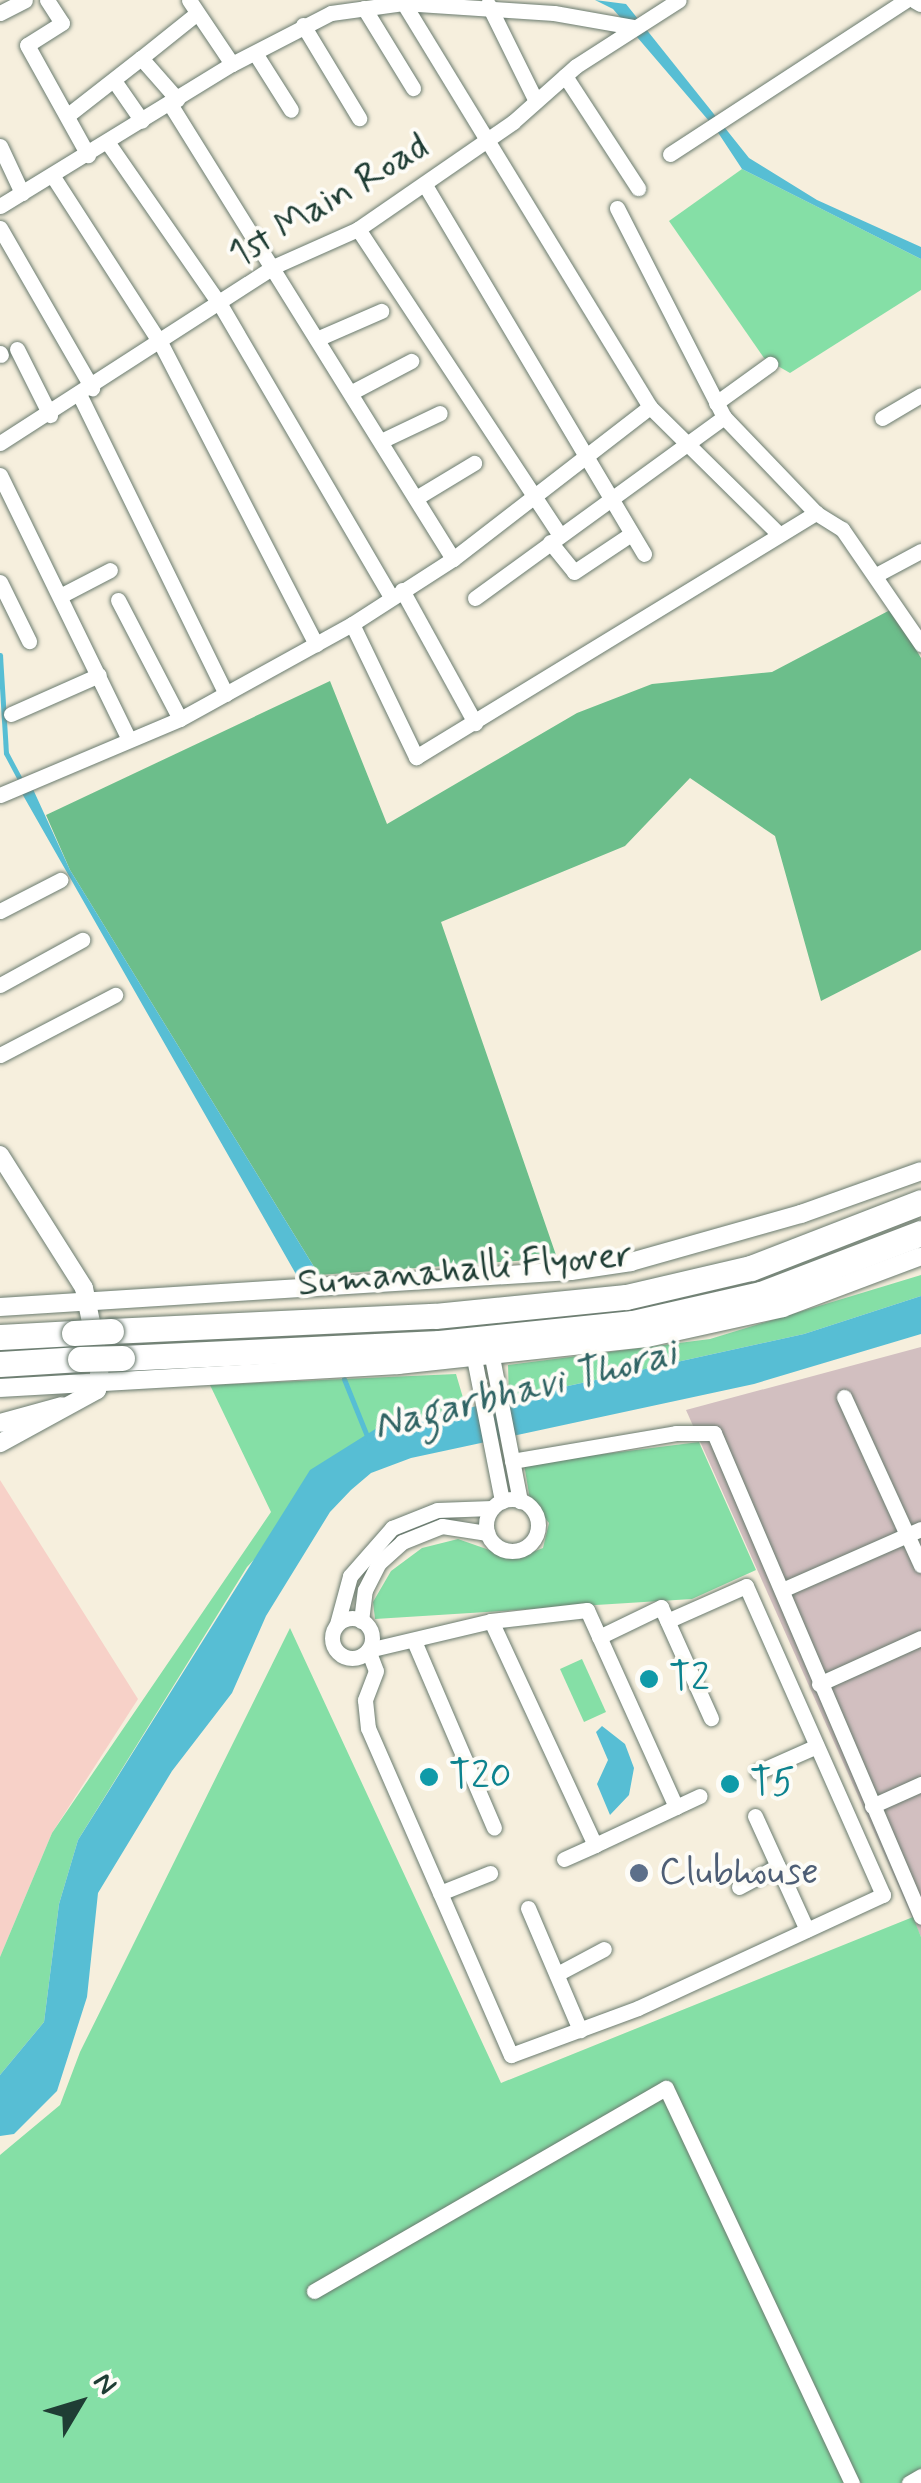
<!DOCTYPE html>
<html>
<head>
<meta charset="utf-8">
<style>
  body { margin:0 }
  #map { position:relative; width:921px; height:2483px; overflow:hidden; background:#f6efdd; font-family:Mynerve,sans-serif }
  div>[style] { position:absolute }
  [style*='--x'] { left:calc(var(--x)*1px); top:calc(var(--y)*1px); width:calc(var(--w)*1px); rotate:calc(var(--a)*1deg) }
  .built>* { inset:0; background:#f7d1c8 }
  .industrial>* { inset:0; background:#d2bfc0 }
  .green>* { inset:0; background:#85dfa6 }
  .forest>* { inset:0; background:#6cbe8b }
  .water>* { inset:0; background:#57bed4 }
  .stream>* { height:5px; margin:-2.5px; padding:0 2.5px; transform-origin:2.5px; border-radius:2.5px; background:#57bed4 }
  .roads { filter:drop-shadow(0 0 2px #6a7b6f) drop-shadow(0 0 2px #6a7b6f) }
  .minor>* { height:15px; margin:-7.5px; padding:0 7.5px; transform-origin:7.5px; border-radius:7.5px; background:#fff }
  .minor>.ring { margin:-7.5px; padding:0; box-sizing:content-box; background:none; border:15px solid #fff; border-radius:50% }
  .tertiary>* { height:18px; margin:-9px; padding:0 9px; transform-origin:9px; border-radius:9px; background:#fff }
  .trunk>* { height:25px; margin:-12.5px; padding:0 12.5px; transform-origin:12.5px; border-radius:12.5px; background:#fff }
  .bridges { filter:drop-shadow(0 0 2px #6a7b6f) drop-shadow(0 0 2px #6a7b6f) }
  .trunk-bridge>* { height:25px; margin:-12.5px; padding:0 12.5px; transform-origin:12.5px; border-radius:12.5px; background:#fff }
  .dots>* { width:28px; height:28px; translate:-50% -50%; box-sizing:border-box; border:5px solid #fdfcf7; border-radius:50% }
  span { translate:-50% -50%; white-space:nowrap; text-align:center; line-height:1.15; -webkit-text-stroke:8px #fdfcf7; paint-order:stroke }
  .street-label { font-size:38px; color:#1f3d34 }
  .culture-label { font-size:38px; color:#0d838f }
  .left { translate:0 -50%; text-align:left }
  .service-label { font-size:38px; color:#4e5e75 }
  .water-label { font-size:40px; color:#306464; font-style:italic }
  .north { position:absolute; left:30px; top:2353px; width:100px; height:100px; -webkit-text-stroke:8px #fdfcf7; paint-order:stroke; rotate:52deg; font-size:28px; font-weight:700; line-height:40px; text-align:center; color:#1f3d34 }
  .north::after { content:''; display:block; margin:auto; width:35px; height:45px; background:#1f3d34; clip-path:polygon(50% 0,100% 100%,50% 72%,0 100%) }
</style>
</head>
<body>
<div id="map">
  <div class="built">
    <div style="clip-path:polygon(0 1480px,138px 1699px,52px 1833px,0 1957px)"></div>
  </div>
  <div class="industrial">
    <div style="clip-path:polygon(921px 1347px,921px 1937px,686px 1410px)"></div>
  </div>
  <div class="green">
    <div style="clip-path:polygon(742px 169px,921px 259px,921px 290px,790px 373px,764px 358px,669px 221px)"></div>
    <div style="clip-path:polygon(921px 1275px,921px 1296px,804px 1334px,509px 1399px,508px 1365px,710px 1339px)"></div>
    <div style="clip-path:polygon(456px 1374px,466px 1408px,377px 1428px,247px 1567px,78px 1840px,59px 1904px,44px 2022px,0 2075px,0 1957px,52px 1833px,271px 1512px,210px 1385px)"></div>
    <div style="clip-path:polygon(699px 1442px,756px 1570px,692px 1599px,375px 1619px,373px 1602px,391px 1571px,422px 1548px,458px 1539px,515px 1559px,543px 1548px,549px 1523px,530px 1500px,524px 1464px)"></div>
    <div style="clip-path:polygon(290px 1628px,501px 2083px,913px 1917px,921px 1937px,921px 2483px,0 2483px,0 2155px,60px 2105px,80px 2052px)"></div>
    <div style="clip-path:polygon(582px 1659px,606px 1712px,584px 1722px,560px 1669px)"></div>
  </div>
  <div class="forest">
    <div style="clip-path:polygon(892px 609px,921px 658px,921px 950px,821px 1001px,775px 836px,690px 778px,625px 846px,441px 922px,557px 1258px,319px 1275px,70px 870px,46px 815px,330px 681px,387px 824px,577px 713px,652px 684px,772px 672px)"></div>
  </div>
  <div class="water">
    <div style="clip-path:polygon(595px 0,626px 4px,749px 158px,817px 200px,921px 247px,921px 259px,742px 169px,715px 128px,613px 9px)"></div>
    <div style="clip-path:polygon(32px 787px,70px 870px,319px 1275px,297px 1276px,20px 790px)"></div>
    <div style="clip-path:polygon(921px 1296px,921px 1334px,754px 1384px,411px 1458px,371px 1473px,351px 1490px,330px 1512px,266px 1616px,232px 1693px,172px 1771px,98px 1893px,87px 1997px,57px 2091px,14px 2134px,0 2136px,0 2075px,44px 2022px,59px 1904px,78px 1840px,310px 1470px,377px 1428px,804px 1334px)"></div>
    <div style="clip-path:polygon(602px 1726px,625px 1744px,634px 1768px,629px 1795px,610px 1815px,597px 1784px,608px 1760px,596px 1732px)"></div>
  </div>
  <div class="stream">
    <div style="--x:0;--y:655;--w:98;--a:86.5"></div>
    <div style="--x:6;--y:753;--w:34;--a:62"></div>
    <div style="--x:344;--y:1379;--w:67;--a:68"></div>
  </div>
  <div class="roads">
    <div class="minor">
      <div style="--x:47;--y:0;--w:27;--a:57"></div>
      <div style="--x:62;--y:23;--w:41;--a:147.8"></div>
      <div style="--x:27;--y:45;--w:126;--a:61"></div>
      <div style="--x:189;--y:0;--w:77;--a:56.1"></div>
      <div style="--x:488;--y:4;--w:108;--a:63.7"></div>
      <div style="--x:364;--y:8;--w:94;--a:58.5"></div>
      <div style="--x:0;--y:13;--w:28;--a:-27"></div>
      <div style="--x:303;--y:25;--w:109;--a:58.9"></div>
      <div style="--x:255;--y:53;--w:67;--a:57.7"></div>
      <div style="--x:141;--y:58;--w:70;--a:-38.7"></div>
      <div style="--x:565;--y:76;--w:134;--a:56.9"></div>
      <div style="--x:115;--y:82;--w:47;--a:55.3"></div>
      <div style="--x:170;--y:104;--w:536;--a:58.12"></div>
      <div style="--x:68;--y:115;--w:93;--a:-38"></div>
      <div style="--x:141;--y:58;--w:55;--a:48.7"></div>
      <div style="--x:108;--y:143;--w:198;--a:55.3"></div>
      <div style="--x:221;--y:306;--w:337;--a:59.7"></div>
      <div style="--x:0;--y:146;--w:52;--a:64.9"></div>
      <div style="--x:670;--y:154;--w:282;--a:-33.1"></div>
      <div style="--x:52;--y:175;--w:201;--a:57.2"></div>
      <div style="--x:161;--y:344;--w:338;--a:62.7"></div>
      <div style="--x:425;--y:185;--w:429;--a:59.3"></div>
      <div style="--x:0;--y:206;--w:272;--a:-31.5"></div>
      <div style="--x:232;--y:64;--w:111;--a:-27.3"></div>
      <div style="--x:331;--y:13;--w:73;--a:-7.9"></div>
      <div style="--x:403;--y:3;--w:151;--a:3.8"></div>
      <div style="--x:554;--y:13;--w:80;--a:10"></div>
      <div style="--x:617;--y:208;--w:235;--a:62.9"></div>
      <div style="--x:724;--y:417;--w:133;--a:46.2"></div>
      <div style="--x:0;--y:228;--w:185;--a:60.1"></div>
      <div style="--x:358;--y:229;--w:367;--a:56.6"></div>
      <div style="--x:319;--y:338;--w:68;--a:-23.5"></div>
      <div style="--x:17;--y:349;--w:74;--a:63.4"></div>
      <div style="--x:0;--y:353;--w:2;--a:63"></div>
      <div style="--x:352;--y:392;--w:67;--a:-27.7"></div>
      <div style="--x:79;--y:394;--w:334;--a:63.9"></div>
      <div style="--x:716;--y:403;--w:67;--a:-35.8"></div>
      <div style="--x:650;--y:407;--w:181;--a:44.6"></div>
      <div style="--x:882;--y:418;--w:45;--a:-30.5"></div>
      <div style="--x:381;--y:441;--w:65;--a:-25.4"></div>
      <div style="--x:0;--y:443;--w:327;--a:-32.8"></div>
      <div style="--x:275;--y:266;--w:91;--a:-24"></div>
      <div style="--x:358;--y:229;--w:188;--a:-34.6"></div>
      <div style="--x:513;--y:122;--w:84;--a:-41.6"></div>
      <div style="--x:576;--y:66;--w:122;--a:-32.7"></div>
      <div style="--x:0;--y:475;--w:292;--a:64"></div>
      <div style="--x:416;--y:498;--w:68;--a:-31.1"></div>
      <div style="--x:550;--y:542;--w:38;--a:51"></div>
      <div style="--x:574;--y:572;--w:69;--a:-33.7"></div>
      <div style="--x:876;--y:575;--w:51;--a:-28.1"></div>
      <div style="--x:0;--y:582;--w:66;--a:63.8"></div>
      <div style="--x:402;--y:590;--w:152;--a:61.2"></div>
      <div style="--x:62;--y:595;--w:54;--a:-27.5"></div>
      <div style="--x:475;--y:598;--w:308;--a:-36"></div>
      <div style="--x:118;--y:600;--w:134;--a:62.5"></div>
      <div style="--x:352;--y:624;--w:120;--a:-32.8"></div>
      <div style="--x:453;--y:559;--w:249;--a:-37.7"></div>
      <div style="--x:650;--y:407;--w:477;--a:-121.4"></div>
      <div style="--x:11;--y:714;--w:96;--a:-23.9"></div>
      <div style="--x:0;--y:795;--w:195;--a:-22.9"></div>
      <div style="--x:180;--y:719;--w:196;--a:-28.9"></div>
      <div style="--x:352;--y:624;--w:148;--a:64.3"></div>
      <div style="--x:416;--y:757;--w:469;--a:-31.4"></div>
      <div style="--x:816;--y:513;--w:31;--a:32"></div>
      <div style="--x:842;--y:529;--w:140;--a:55.5"></div>
      <div style="--x:0;--y:911;--w:68;--a:-27.3"></div>
      <div style="--x:0;--y:985;--w:94;--a:-28.8"></div>
      <div style="--x:0;--y:1055;--w:130;--a:-27.6"></div>
      <div style="--x:492;--y:1357;--w:147;--a:79"></div>
      <div style="--x:474;--y:1358;--w:146;--a:78.9"></div>
      <div style="--x:844;--y:1397;--w:185;--a:65.4"></div>
      <div style="--x:512;--y:1461;--w:166;--a:-9.7"></div>
      <div style="--x:676;--y:1433;--w:38;--a:0"></div>
      <div style="--x:714;--y:1433;--w:526;--a:66.84"></div>
      <div class="ring" style="left:486px;top:1499px;width:37px;height:37px"></div>
      <div style="--x:782;--y:1590;--w:152;--a:-23.7"></div>
      <div class="ring" style="left:332px;top:1618px;width:25px;height:25px"></div>
      <div style="--x:361;--y:1621;--w:31;--a:-83"></div>
      <div style="--x:365;--y:1590;--w:30;--a:-63"></div>
      <div style="--x:379;--y:1563;--w:31;--a:-42"></div>
      <div style="--x:402;--y:1542;--w:43;--a:-21.8"></div>
      <div style="--x:442;--y:1526;--w:46;--a:8.8"></div>
      <div style="--x:491;--y:1621;--w:126;--a:166.7"></div>
      <div style="--x:368;--y:1650;--w:22;--a:69"></div>
      <div style="--x:376;--y:1671;--w:31;--a:111"></div>
      <div style="--x:365;--y:1700;--w:28;--a:84"></div>
      <div style="--x:368;--y:1728;--w:357;--a:66.4"></div>
      <div style="--x:511;--y:2055;--w:135;--a:-20.3"></div>
      <div style="--x:638;--y:2008;--w:270;--a:-24.8"></div>
      <div style="--x:883;--y:1895;--w:338;--a:-113.9"></div>
      <div style="--x:746;--y:1586;--w:86;--a:156.1"></div>
      <div style="--x:337;--y:1624;--w:50;--a:-74.8"></div>
      <div style="--x:350;--y:1576;--w:64;--a:-48.8"></div>
      <div style="--x:392;--y:1528;--w:48;--a:-21.8"></div>
      <div style="--x:437;--y:1510;--w:55;--a:-2.1"></div>
      <div style="--x:599;--y:1637;--w:69;--a:-25.8"></div>
      <div style="--x:661;--y:1607;--w:122;--a:65.8"></div>
      <div style="--x:414;--y:1641;--w:203;--a:66.8"></div>
      <div style="--x:819;--y:1684;--w:112;--a:-24.3"></div>
      <div style="--x:758;--y:1772;--w:64;--a:-23.8"></div>
      <div style="--x:872;--y:1806;--w:54;--a:-24.2"></div>
      <div style="--x:676;--y:1807;--w:26;--a:-25"></div>
      <div style="--x:755;--y:1816;--w:125;--a:65.5"></div>
      <div style="--x:564;--y:1859;--w:34;--a:-24"></div>
      <div style="--x:595;--y:1845;--w:89;--a:-25.1"></div>
      <div style="--x:676;--y:1807;--w:216;--a:-114.3"></div>
      <div style="--x:587;--y:1610;--w:97;--a:173.5"></div>
      <div style="--x:491;--y:1621;--w:247;--a:65.1"></div>
      <div style="--x:739;--y:1887;--w:44;--a:-28.3"></div>
      <div style="--x:440;--y:1893;--w:54;--a:-21.8"></div>
      <div style="--x:528;--y:1908;--w:133;--a:66.9"></div>
      <div style="--x:557;--y:1974;--w:53;--a:-28"></div>
      <div style="--x:314;--y:2291;--w:406;--a:-30"></div>
      <div style="--x:666;--y:2088;--w:437;--a:64.8"></div>
      <div style="--x:909;--y:2483;--w:14;--a:-30"></div>
    </div>
    <div class="tertiary">
      <div style="--x:916;--y:0;--w:6;--a:31"></div>
      <div style="--x:0;--y:1155;--w:157;--a:57.7"></div>
      <div style="--x:84;--y:1288;--w:80;--a:78.4"></div>
      <div style="--x:100;--y:1366;--w:24;--a:97"></div>
      <div style="--x:97;--y:1390;--w:111;--a:151.3"></div>
      <div style="--x:0;--y:1307;--w:572;--a:-3.61"></div>
      <div style="--x:571;--y:1271;--w:61;--a:-8.5"></div>
      <div style="--x:631;--y:1262;--w:177;--a:-15.8"></div>
      <div style="--x:801;--y:1214;--w:127;--a:-19.7"></div>
      <div style="--x:0;--y:1388;--w:399;--a:-3.3"></div>
      <div style="--x:398;--y:1365;--w:250;--a:-6.2"></div>
      <div style="--x:647;--y:1338;--w:139;--a:-12.4"></div>
      <div style="--x:783;--y:1308;--w:147;--a:-20.6"></div>
      <div style="--x:0;--y:1423;--w:64;--a:-15.3"></div>
    </div>
    <div class="trunk">
      <div style="--x:111;--y:1331;--w:324;--a:-2.7"></div>
      <div style="--x:435;--y:1316;--w:192;--a:-5.7"></div>
      <div style="--x:626;--y:1297;--w:128;--a:-13.1"></div>
      <div style="--x:751;--y:1268;--w:182;--a:-21.2"></div>
      <div style="--x:0;--y:1337;--w:74;--a:-3.1"></div>
      <div style="--x:122;--y:1358;--w:317;--a:-2.7"></div>
      <div style="--x:439;--y:1343;--w:195;--a:-5.9"></div>
      <div style="--x:633;--y:1323;--w:131;--a:-12.8"></div>
      <div style="--x:761;--y:1294;--w:171;--a:-20.9"></div>
      <div style="--x:0;--y:1364;--w:80;--a:-3.6"></div>
    </div>
  </div>
  <div class="bridges">
    <div class="trunk-bridge">
      <div style="--x:74;--y:1333;--w:37;--a:-3"></div>
      <div style="--x:80;--y:1359;--w:42;--a:-1.4"></div>
    </div>
  </div>
  <div class="dots">
    <div style="left:649px;top:1679px;background:#0f9aa8"></div>
    <div style="left:429px;top:1777px;background:#0f9aa8"></div>
    <div style="left:730px;top:1784px;background:#0f9aa8"></div>
    <div style="left:639px;top:1873px;background:#5c6f8a"></div>
  </div>
  <div class="street-label">
    <span style="left:329px;top:201px;rotate:-31deg">1st Main Road</span>
    <span style="left:465px;top:1270px;rotate:-5deg">Sumanahalli Flyover</span>
  </div>
  <div class="culture-label">
    <span class="left" style="left:669px;top:1679px">T2</span>
    <span class="left" style="left:449px;top:1777px">T20</span>
    <span class="left" style="left:750px;top:1784px">T5</span>
  </div>
  <div class="service-label">
    <span class="left" style="left:659px;top:1873px">Clubhouse</span>
  </div>
  <div class="water-label">
    <span style="left:525px;top:1390px;rotate:-14deg">Nagarbhavi Thorai</span>
  </div>
  <div class="north">N</div>
</div>
</body>
</html>
